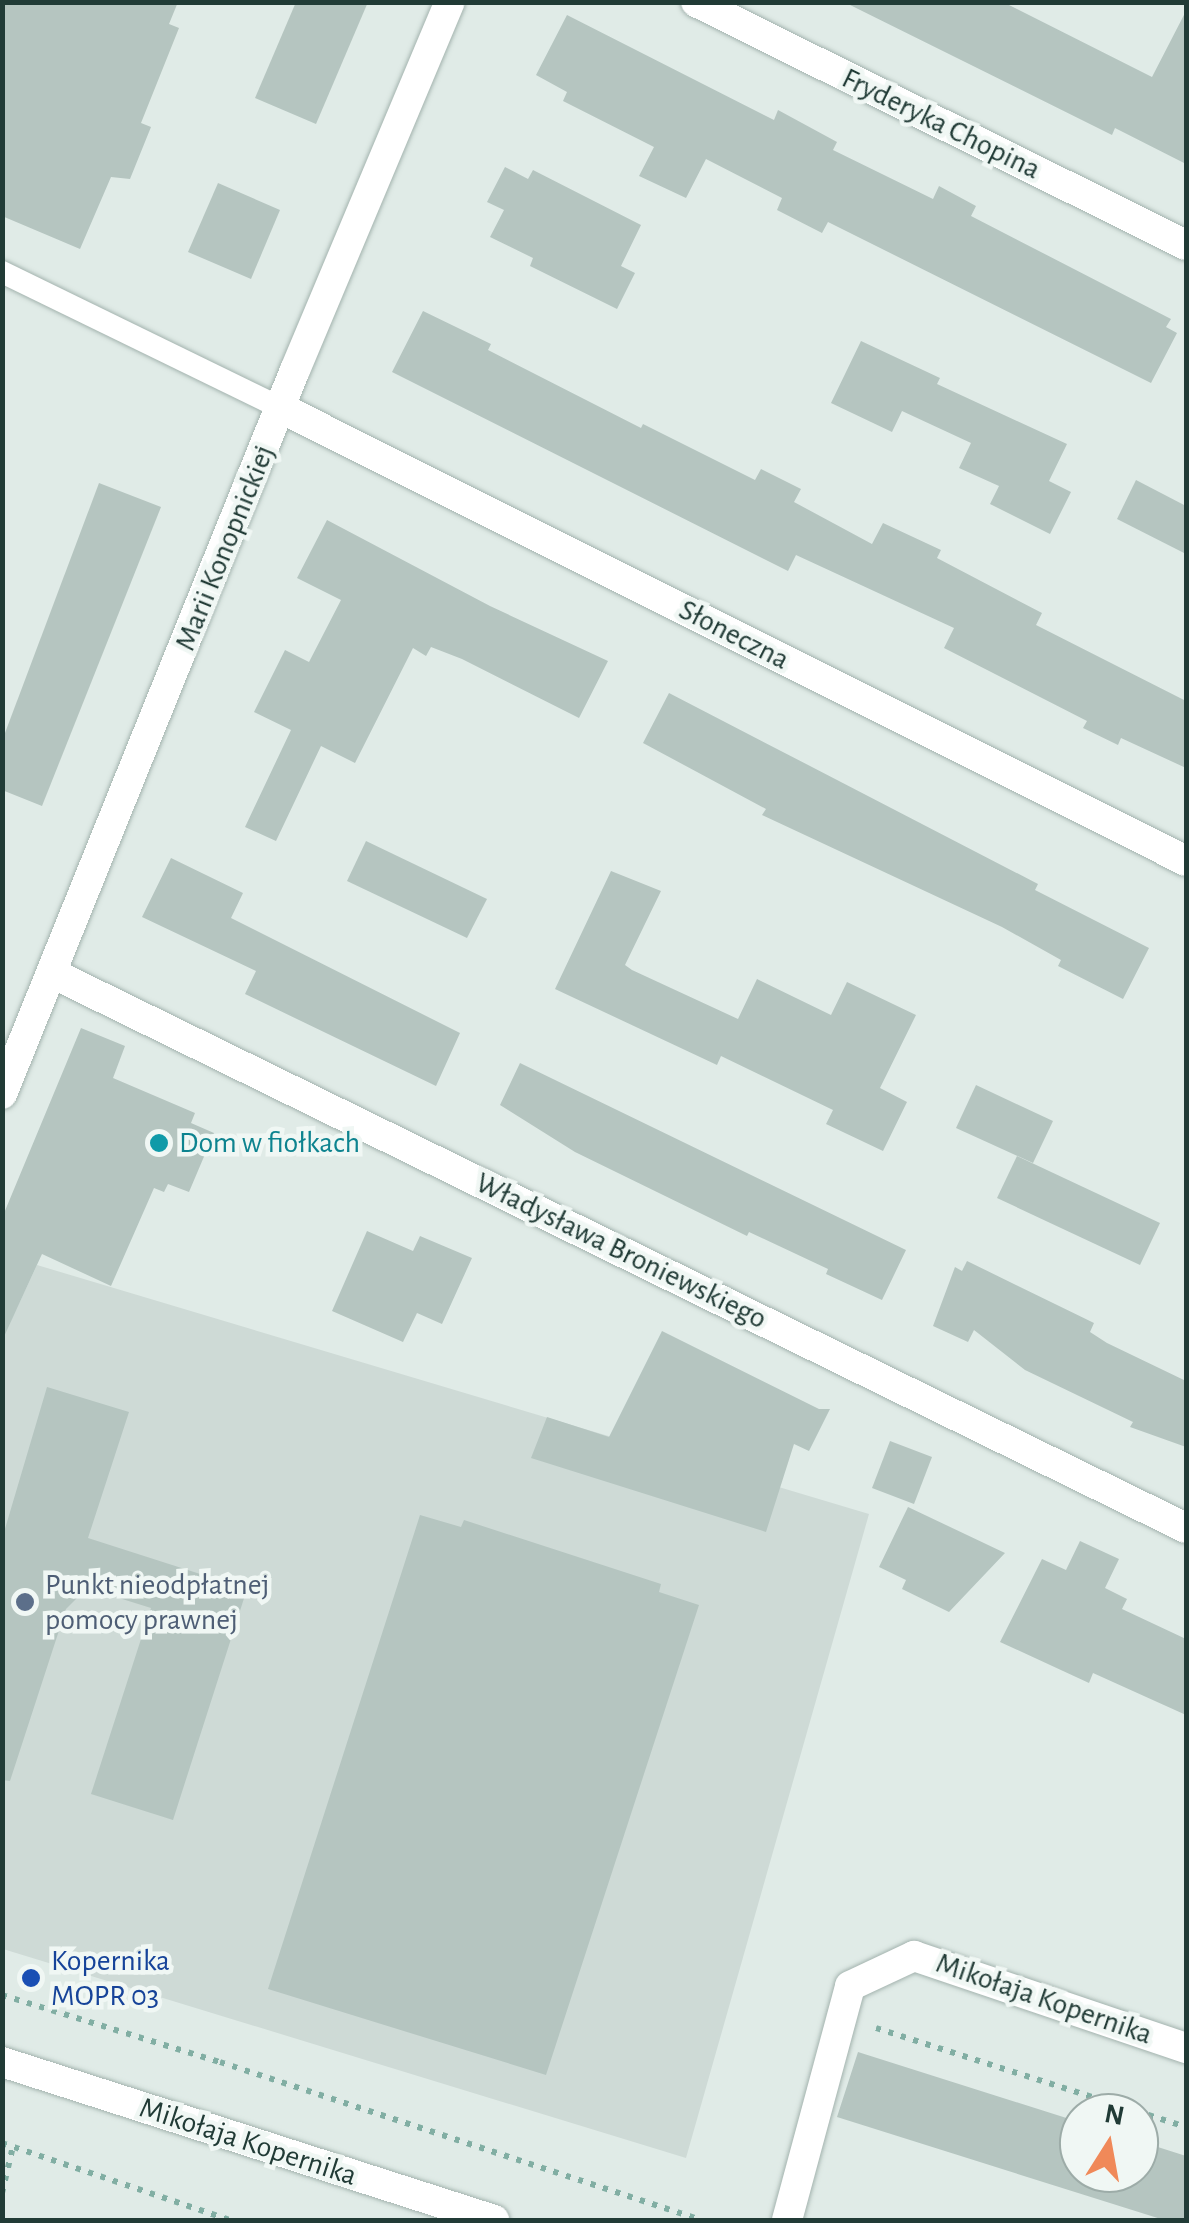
<!DOCTYPE html>
<html>
<head>
<meta charset="utf-8">
<style>
  body { margin:0 }
  #map { position:relative; width:1189px; height:2223px; overflow:hidden; background:#e0ebe7; font-family:"Alegreya Sans",sans-serif }
  div>[style] { position:absolute }
  [style*='--x'] { left:calc(var(--x)*1px); top:calc(var(--y)*1px); width:calc(var(--w)*1px); rotate:calc(var(--a)*1deg) }
  .built>* { inset:0; background:#cedad6 }
  .building>* { inset:0; background:#b5c5c0 }
  .path>* { height:6px; margin-top:-3px; transform-origin:0; background:repeating-linear-gradient(90deg,#81aea3 0 5px,transparent 0 13px) }
  .roads { filter:drop-shadow(0 0 2px #a3b3ae) drop-shadow(0 0 2px #a3b3ae) }
  .lane>* { height:22px; margin:-11px; padding:0 11px; transform-origin:11px; border-radius:11px; background:#fff }
  .street>* { height:30px; margin:-15px; padding:0 15px; transform-origin:15px; border-radius:15px; background:#fff }
  .secondary>* { height:30px; margin:-15px; padding:0 15px; transform-origin:15px; border-radius:15px; background:#fff }
  .dots>* { width:28px; height:28px; translate:-50% -50%; box-sizing:border-box; border:5px solid #f0f7f4; border-radius:50% }
  span { translate:-50% -50%; white-space:nowrap; text-align:center; line-height:1.15; -webkit-text-stroke:9px #f0f7f4; paint-order:stroke }
  .street-label { font-size:30px; color:#213b36 }
  .culture-label { font-size:30px; color:#0d838f }
  .left { translate:0 -50%; text-align:left }
  .service-label { font-size:30px; color:#4e5e75 }
  .transit-label { font-size:30px; color:#164399 }
  .frame { position:absolute; inset:0; border:5px solid #213b36; pointer-events:none }
  .north { position:absolute; left:1059px; top:2093px; width:100px; height:100px; box-sizing:border-box; background:#f0f7f4; border:2px solid #9daca8; border-radius:50%; rotate:11deg; font-size:28px; font-weight:700; line-height:40px; text-align:center; color:#213b36 }
  .north::after { content:''; display:block; margin:auto; width:35px; height:45px; background:#f08959; clip-path:polygon(50% 0,100% 100%,50% 72%,0 100%) }
</style>
</head>
<body>
<div id="map">
  <div class="built">
    <div style="clip-path:polygon(37px 1265px,869px 1514px,686px 2158px,3px 1949px,2px 1315px,16px 1310px)"></div>
  </div>
  <div class="building">
    <div style="clip-path:polygon(2px 2px,178px 2px,169px 24px,179px 28px,141px 123px,151px 127px,130px 179px,111px 177px,80px 249px,2px 216px)"></div>
    <div style="clip-path:polygon(296px 2px,368px 2px,316px 124px,255px 98px)"></div>
    <div style="clip-path:polygon(844px 2px,1003px 2px,1152px 77px,1186px 11px,1186px 164px,1115px 128px,1112px 135px)"></div>
    <div style="clip-path:polygon(567px 15px,774px 120px,778px 110px,837px 142px,833px 150px,933px 199px,939px 186px,976px 206px,971px 216px,1171px 319px,1166px 327px,1177px 333px,1151px 383px,828px 222px,822px 233px,777px 210px,782px 198px,706px 159px,686px 198px,639px 176px,654px 147px,563px 101px,567px 92px,536px 75px)"></div>
    <div style="clip-path:polygon(505px 167px,528px 179px,533px 170px,641px 225px,621px 266px,635px 273px,617px 309px,530px 266px,533px 258px,490px 237px,504px 210px,487px 202px)"></div>
    <div style="clip-path:polygon(218px 183px,280px 210px,251px 279px,188px 252px)"></div>
    <div style="clip-path:polygon(423px 311px,491px 344px,488px 350px,641px 428px,643px 424px,755px 480px,761px 469px,801px 489px,794px 502px,872px 544px,883px 523px,941px 550px,937px 558px,1042px 613px,1036px 625px,1186px 701px,1186px 768px,1121px 738px,1118px 745px,1083px 728px,1087px 721px,944px 648px,954px 628px,796px 555px,788px 571px,392px 372px)"></div>
    <div style="clip-path:polygon(861px 341px,940px 378px,937px 384px,1067px 444px,1049px 481px,1071px 492px,1050px 534px,990px 504px,999px 486px,959px 468px,971px 443px,902px 411px,892px 432px,831px 403px)"></div>
    <div style="clip-path:polygon(1136px 480px,1186px 506px,1186px 554px,1117px 519px)"></div>
    <div style="clip-path:polygon(99px 483px,161px 507px,42px 806px,2px 790px,2px 741px)"></div>
    <div style="clip-path:polygon(327px 520px,490px 606px,608px 661px,579px 718px,462px 659px,431px 647px,426px 656px,413px 648px,355px 763px,321px 746px,276px 841px,245px 827px,291px 730px,254px 712px,285px 650px,309px 662px,341px 600px,297px 578px)"></div>
    <div style="clip-path:polygon(669px 693px,1038px 884px,1035px 890px,1149px 948px,1123px 999px,1058px 966px,1061px 960px,1002px 927px,762px 815px,766px 809px,643px 743px)"></div>
    <div style="clip-path:polygon(366px 841px,487px 899px,467px 938px,347px 881px)"></div>
    <div style="clip-path:polygon(171px 858px,243px 893px,231px 918px,460px 1033px,436px 1086px,245px 994px,256px 971px,142px 917px)"></div>
    <div style="clip-path:polygon(611px 871px,661px 891px,625px 965px,632px 970px,738px 1019px,757px 979px,831px 1015px,847px 982px,916px 1015px,880px 1088px,907px 1102px,883px 1151px,826px 1124px,833px 1110px,721px 1056px,717px 1065px,555px 989px)"></div>
    <div style="clip-path:polygon(81px 1028px,125px 1046px,113px 1078px,195px 1113px,191px 1123px,214px 1133px,189px 1192px,168px 1184px,164px 1192px,154px 1188px,111px 1286px,42px 1254px,2px 1341px,2px 1218px)"></div>
    <div style="clip-path:polygon(520px 1063px,906px 1250px,882px 1300px,826px 1274px,828px 1269px,749px 1232px,747px 1236px,575px 1152px,500px 1105px)"></div>
    <div style="clip-path:polygon(976px 1085px,1053px 1121px,1033px 1163px,956px 1128px)"></div>
    <div style="clip-path:polygon(1017px 1156px,1160px 1223px,1140px 1265px,997px 1198px)"></div>
    <div style="clip-path:polygon(367px 1231px,413px 1251px,420px 1236px,472px 1258px,442px 1324px,417px 1313px,403px 1342px,332px 1311px)"></div>
    <div style="clip-path:polygon(967px 1261px,1094px 1323px,1090px 1332px,1107px 1343px,1186px 1381px,1186px 1447px,1130px 1427px,1133px 1422px,1025px 1370px,974px 1330px,968px 1342px,933px 1326px,955px 1267px,962px 1271px)"></div>
    <div style="clip-path:polygon(662px 1331px,819px 1409px,830px 1409px,809px 1451px,794px 1444px,766px 1532px,531px 1458px,547px 1417px,609px 1437px)"></div>
    <div style="clip-path:polygon(47px 1387px,129px 1412px,88px 1538px,247px 1589px,173px 1820px,91px 1794px,151px 1608px,87px 1588px,66px 1609px,10px 1781px,2px 1780px,2px 1539px)"></div>
    <div style="clip-path:polygon(890px 1441px,932px 1457px,914px 1504px,872px 1488px)"></div>
    <div style="clip-path:polygon(908px 1507px,1005px 1553px,949px 1612px,902px 1589px,906px 1580px,879px 1567px)"></div>
    <div style="clip-path:polygon(420px 1515px,461px 1527px,464px 1520px,661px 1584px,659px 1592px,699px 1605px,546px 2075px,268px 1989px)"></div>
    <div style="clip-path:polygon(1080px 1541px,1119px 1559px,1105px 1588px,1127px 1599px,1122px 1609px,1186px 1639px,1186px 1715px,1093px 1673px,1089px 1683px,1000px 1642px,1042px 1559px,1066px 1570px)"></div>
    <div style="clip-path:polygon(858px 2052px,1079px 2122px,1079px 2173px,1139px 2173px,1139px 2141px,1186px 2156px,1186px 2220px,1164px 2220px,837px 2117px)"></div>
  </div>
  <div class="path">
    <div style="--x:2;--y:1995;--w:228;--a:17.1"></div>
    <div style="--x:220;--y:2062;--w:506;--a:18.18"></div>
    <div style="--x:876;--y:2028;--w:325;--a:17.7"></div>
    <div style="--x:2;--y:2143;--w:240;--a:18.7"></div>
    <div style="--x:2;--y:2193;--w:48;--a:-76.8"></div>
  </div>
  <div class="roads">
    <div class="lane">
      <div style="--x:2;--y:272;--w:310;--a:26"></div>
    </div>
    <div class="street">
      <div style="--x:696;--y:2;--w:547;--a:26.38"></div>
      <div style="--x:281;--y:408;--w:1012;--a:26.59"></div>
      <div style="--x:54;--y:974;--w:1260;--a:26.08"></div>
      <div style="--x:2;--y:1094;--w:781;--a:-67.97"></div>
      <div style="--x:295;--y:370;--w:399;--a:-67.2"></div>
      <div style="--x:787;--y:2220;--w:242;--a:-74.9"></div>
      <div style="--x:850;--y:1986;--w:71;--a:-25.1"></div>
      <div style="--x:914;--y:1956;--w:287;--a:18.7"></div>
    </div>
    <div class="secondary">
      <div style="--x:2;--y:2062;--w:517;--a:17.8"></div>
    </div>
  </div>
  <div class="dots">
    <div style="left:159px;top:1143px;background:#0f9aa8"></div>
    <div style="left:25px;top:1602px;background:#5c6f8a"></div>
    <div style="left:31px;top:1978px;background:#1a4fb4"></div>
  </div>
  <div class="street-label">
    <span style="left:941px;top:124px;rotate:26deg">Fryderyka Chopina</span>
    <span style="left:225px;top:548px;rotate:-68deg">Marii Konopnickiej</span>
    <span style="left:734px;top:635px;rotate:27deg">Słoneczna</span>
    <span style="left:621px;top:1251px;rotate:26deg">Władysława Broniewskiego</span>
    <span style="left:1044px;top:1999px;rotate:19deg">Mikołaja Kopernika</span>
    <span style="left:248px;top:2142px;rotate:18deg">Mikołaja Kopernika</span>
  </div>
  <div class="culture-label">
    <span class="left" style="left:179px;top:1143px">Dom w fiołkach</span>
  </div>
  <div class="service-label">
    <span class="left" style="left:45px;top:1602px">Punkt nieodpłatnej<br>pomocy prawnej</span>
  </div>
  <div class="transit-label">
    <span class="left" style="left:51px;top:1978px">Kopernika<br>MOPR 03</span>
  </div>
  <div class="frame"></div>
  <div class="north">N</div>
</div>
</body>
</html>
